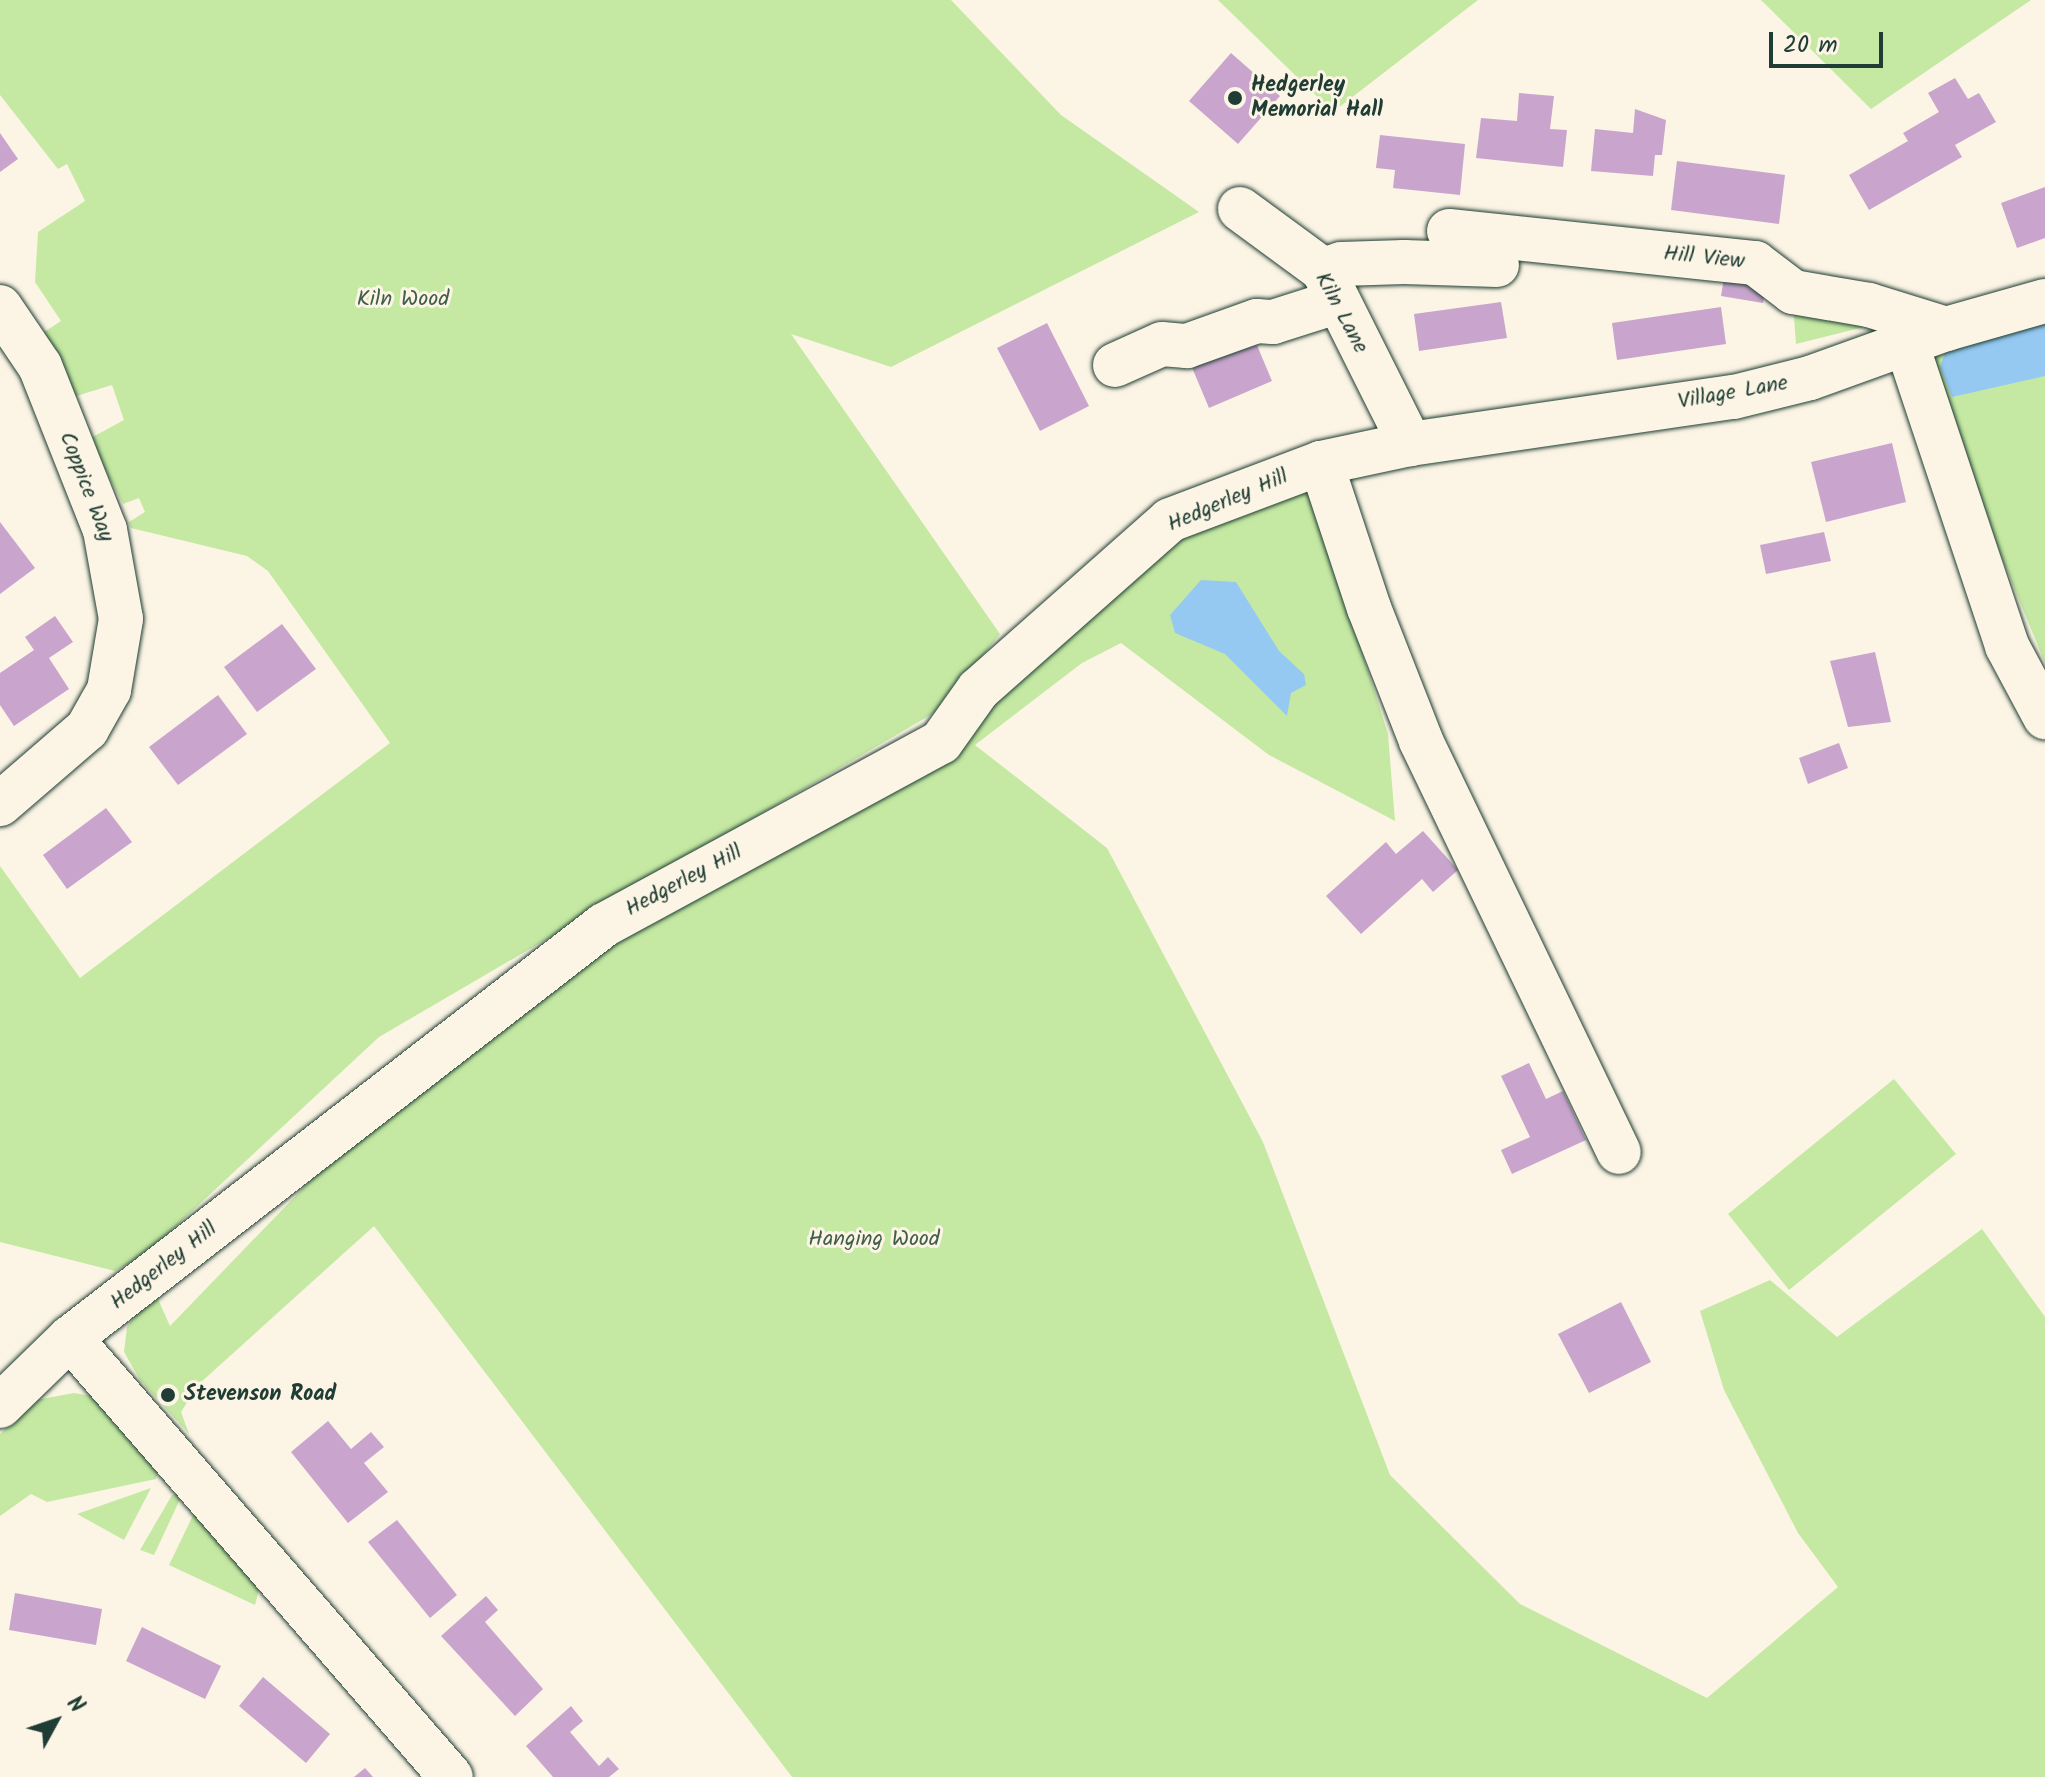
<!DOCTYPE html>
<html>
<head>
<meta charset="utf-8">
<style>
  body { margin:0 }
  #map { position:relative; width:2045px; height:1777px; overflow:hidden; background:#fcf5e5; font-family:Kalam,sans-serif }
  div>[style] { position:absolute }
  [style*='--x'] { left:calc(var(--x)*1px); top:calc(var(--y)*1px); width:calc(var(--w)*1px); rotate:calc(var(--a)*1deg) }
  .green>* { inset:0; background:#c5e9a3 }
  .water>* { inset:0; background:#95c9f2 }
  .building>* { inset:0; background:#c9a5ce }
  .roads { filter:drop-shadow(0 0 2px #1f3d34) drop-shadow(0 0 2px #1f3d34) }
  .minor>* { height:44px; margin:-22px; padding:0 22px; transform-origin:22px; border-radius:22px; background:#fcf5e5 }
  .dots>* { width:22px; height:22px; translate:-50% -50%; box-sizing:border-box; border:4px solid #fcf5e5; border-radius:50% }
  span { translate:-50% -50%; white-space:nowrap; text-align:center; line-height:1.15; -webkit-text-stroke:6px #fcf5e5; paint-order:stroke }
  .poi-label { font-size:22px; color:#1f3d34; font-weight:700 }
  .left { translate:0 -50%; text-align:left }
  .street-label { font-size:22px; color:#1f3d34 }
  .park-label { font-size:22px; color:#405f4a }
  .north { position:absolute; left:16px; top:1681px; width:80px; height:80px; -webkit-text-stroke:6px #fcf5e5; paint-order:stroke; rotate:50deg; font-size:22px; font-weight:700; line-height:32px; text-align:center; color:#1f3d34 }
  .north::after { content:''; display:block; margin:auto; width:28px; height:36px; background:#1f3d34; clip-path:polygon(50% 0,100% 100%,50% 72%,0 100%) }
  .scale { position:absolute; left:1769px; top:32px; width:114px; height:36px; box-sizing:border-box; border:4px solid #1f3d34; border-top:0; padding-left:10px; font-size:24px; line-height:28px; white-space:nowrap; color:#1f3d34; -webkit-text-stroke:6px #fcf5e5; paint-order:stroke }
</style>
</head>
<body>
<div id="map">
  <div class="green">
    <div style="clip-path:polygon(0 0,951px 0,1061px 115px,1199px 212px,891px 367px,791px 334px,1000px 634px,939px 710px,379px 1037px,148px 1252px,115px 1271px,0 1242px,0 866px,80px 978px,390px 743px,268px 571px,247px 556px,131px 528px,129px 522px,145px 512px,139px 498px,123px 504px,89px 439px,124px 420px,112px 385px,70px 398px,41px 334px,61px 321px,35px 282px,38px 232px,85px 201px,67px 164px,58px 169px,0 95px)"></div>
    <div style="clip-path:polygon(1218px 0,1478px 0,1333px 112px)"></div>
    <div style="clip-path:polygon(1761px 0,2031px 0,1871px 109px)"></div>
    <div style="clip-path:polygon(1793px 303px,1888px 321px,1796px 344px)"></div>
    <div style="clip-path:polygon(2045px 319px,2045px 663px,1925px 370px,1937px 352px)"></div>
    <div style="clip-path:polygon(1311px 491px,1388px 734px,1395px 821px,1269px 755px,1121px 643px,1082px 663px,975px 745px,1107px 848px,1263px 1142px,1390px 1475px,1520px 1604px,1707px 1698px,1838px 1587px,1798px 1533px,1724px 1390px,1700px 1311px,1770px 1280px,1837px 1337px,1982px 1229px,2045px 1317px,2045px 1777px,792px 1777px,374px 1226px,199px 1384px,181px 1412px,189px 1434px,140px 1380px,124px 1352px,127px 1327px,154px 1290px,170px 1326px,335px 1155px,657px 910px,920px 777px,1168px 531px)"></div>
    <div style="clip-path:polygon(1894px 1079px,1956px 1154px,1789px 1290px,1728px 1214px)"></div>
    <div style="clip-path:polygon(74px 1393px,92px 1396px,160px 1463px,156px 1479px,47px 1502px,31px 1494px,0 1516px,0 1434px,36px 1400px)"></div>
    <div style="clip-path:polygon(151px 1488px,124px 1540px,77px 1514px)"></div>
    <div style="clip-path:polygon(183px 1493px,154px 1555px,140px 1550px,172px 1495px)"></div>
    <div style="clip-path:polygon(197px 1507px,261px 1582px,255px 1605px,169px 1565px)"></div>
  </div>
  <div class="water">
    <div style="clip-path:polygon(2045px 323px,2045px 376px,1952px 397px,1940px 367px,1947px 347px)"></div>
    <div style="clip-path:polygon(1201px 580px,1236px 582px,1279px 651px,1304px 674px,1306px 685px,1291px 693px,1287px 716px,1225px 654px,1175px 633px,1170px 615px)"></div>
  </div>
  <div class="building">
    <div style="clip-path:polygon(1231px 53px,1280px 96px,1238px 144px,1189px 101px)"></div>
    <div style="clip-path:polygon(1955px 78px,1968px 99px,1979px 93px,1996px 122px,1955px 145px,1962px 157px,1869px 210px,1849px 175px,1908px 141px,1903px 133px,1939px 112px,1928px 93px)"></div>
    <div style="clip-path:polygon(1519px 93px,1554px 96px,1550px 129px,1567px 130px,1563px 167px,1476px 158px,1481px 118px,1517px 121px)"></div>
    <div style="clip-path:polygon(1635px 109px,1666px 120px,1662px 155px,1655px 155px,1653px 176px,1591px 171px,1595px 129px,1633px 133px)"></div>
    <div style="clip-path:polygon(0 133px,18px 159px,0 172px)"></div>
    <div style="clip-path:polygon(1380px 135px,1465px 144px,1460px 195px,1393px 188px,1395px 170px,1376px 168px)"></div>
    <div style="clip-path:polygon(1677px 161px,1785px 175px,1779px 224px,1671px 210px)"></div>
    <div style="clip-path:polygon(2045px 187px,2045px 238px,2017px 248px,2001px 203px)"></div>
    <div style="clip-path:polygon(1724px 278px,1766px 286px,1763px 303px,1721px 296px)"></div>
    <div style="clip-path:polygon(1501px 302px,1507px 338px,1419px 351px,1414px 314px)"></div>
    <div style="clip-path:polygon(1721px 307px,1726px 344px,1617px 360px,1612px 323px)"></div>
    <div style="clip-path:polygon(1047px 323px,1089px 406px,1040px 431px,997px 348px)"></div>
    <div style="clip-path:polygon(1251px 331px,1272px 381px,1209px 408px,1188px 358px)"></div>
    <div style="clip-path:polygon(1892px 443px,1906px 502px,1826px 522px,1811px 462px)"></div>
    <div style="clip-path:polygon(0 522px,35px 568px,0 594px)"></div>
    <div style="clip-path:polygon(1824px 532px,1831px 561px,1766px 574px,1760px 545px)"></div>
    <div style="clip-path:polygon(55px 616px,73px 642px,49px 658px,69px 689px,14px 726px,0 705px,0 673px,34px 650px,25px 637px)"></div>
    <div style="clip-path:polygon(282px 624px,316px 669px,257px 712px,224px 667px)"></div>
    <div style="clip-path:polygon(1875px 652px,1891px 722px,1848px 727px,1830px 661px)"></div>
    <div style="clip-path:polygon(218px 695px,247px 734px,178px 785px,149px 747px)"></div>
    <div style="clip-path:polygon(1839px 743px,1848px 768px,1808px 784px,1799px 758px)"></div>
    <div style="clip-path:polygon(106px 808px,132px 842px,67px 889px,43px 855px)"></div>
    <div style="clip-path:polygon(1423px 831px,1458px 870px,1433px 892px,1422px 879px,1361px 934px,1326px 896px,1386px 842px,1396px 854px)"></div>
    <div style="clip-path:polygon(1529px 1063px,1546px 1099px,1563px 1091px,1586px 1140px,1512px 1174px,1501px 1150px,1530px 1137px,1501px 1076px)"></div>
    <div style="clip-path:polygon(1621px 1302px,1651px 1362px,1589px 1393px,1558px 1334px)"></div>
    <div style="clip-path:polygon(328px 1421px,351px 1449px,371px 1432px,384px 1447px,364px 1463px,388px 1492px,348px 1523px,291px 1452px)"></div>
    <div style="clip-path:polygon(397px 1520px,457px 1595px,430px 1618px,368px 1542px)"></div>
    <div style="clip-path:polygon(15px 1593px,102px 1609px,96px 1645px,9px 1630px)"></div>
    <div style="clip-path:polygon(486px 1596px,498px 1610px,485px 1622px,543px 1689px,515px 1716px,441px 1636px)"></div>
    <div style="clip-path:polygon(142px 1627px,221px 1666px,205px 1699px,126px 1661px)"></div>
    <div style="clip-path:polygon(263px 1677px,330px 1734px,306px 1763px,239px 1706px)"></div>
    <div style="clip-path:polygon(571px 1706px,583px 1721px,570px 1732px,599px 1766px,608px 1757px,619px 1769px,609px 1777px,553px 1777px,526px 1746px)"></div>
    <div style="clip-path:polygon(365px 1768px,373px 1777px,354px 1777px)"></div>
  </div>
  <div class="roads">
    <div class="minor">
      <div style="--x:1240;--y:209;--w:103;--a:36.3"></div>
      <div style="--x:1323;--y:270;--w:195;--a:63.4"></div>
      <div style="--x:1449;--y:231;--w:308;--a:6"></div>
      <div style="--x:1755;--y:263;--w:48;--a:37.3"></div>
      <div style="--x:1793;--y:292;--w:77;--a:9.7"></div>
      <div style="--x:1869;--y:305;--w:81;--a:17.3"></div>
      <div style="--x:1323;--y:270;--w:19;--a:-18"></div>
      <div style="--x:1341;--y:264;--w:63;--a:-1.8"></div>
      <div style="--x:1404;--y:262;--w:93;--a:1.8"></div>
      <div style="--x:0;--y:307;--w:71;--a:55.9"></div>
      <div style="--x:40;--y:366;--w:176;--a:68.4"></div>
      <div style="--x:105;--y:530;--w:90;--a:79.8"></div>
      <div style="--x:121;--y:619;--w:72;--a:99.6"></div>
      <div style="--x:109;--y:690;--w:45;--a:119.4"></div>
      <div style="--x:87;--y:729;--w:115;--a:139.2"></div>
      <div style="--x:1907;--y:345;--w:317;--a:71.6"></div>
      <div style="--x:2007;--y:646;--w:81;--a:61.8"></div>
      <div style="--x:1115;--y:365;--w:51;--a:-24.1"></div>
      <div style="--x:1162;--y:344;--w:25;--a:5"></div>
      <div style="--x:1187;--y:346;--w:74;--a:-19.7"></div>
      <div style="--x:1257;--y:321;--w:16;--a:4"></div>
      <div style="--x:1273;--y:322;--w:66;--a:-17.6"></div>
      <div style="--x:1321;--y:463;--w:153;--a:71.7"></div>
      <div style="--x:1369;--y:608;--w:143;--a:68.6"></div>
      <div style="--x:1421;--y:741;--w:456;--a:64.3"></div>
      <div style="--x:70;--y:1338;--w:581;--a:49.05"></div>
      <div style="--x:0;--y:1406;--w:98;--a:-44.2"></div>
      <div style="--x:70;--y:1338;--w:675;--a:-37.72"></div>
      <div style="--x:604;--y:925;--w:383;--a:-28.5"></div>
      <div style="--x:941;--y:742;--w:64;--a:-54.6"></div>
      <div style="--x:978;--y:690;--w:256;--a:-41.5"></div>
      <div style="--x:1170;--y:520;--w:161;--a:-20.7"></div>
      <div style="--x:1321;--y:463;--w:91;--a:-12.1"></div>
      <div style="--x:1410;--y:444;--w:327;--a:-8.3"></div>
      <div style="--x:1734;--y:397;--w:78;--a:-14"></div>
      <div style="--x:1810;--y:378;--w:145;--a:-19.8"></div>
      <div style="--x:1946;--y:329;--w:103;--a:-15.8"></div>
    </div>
  </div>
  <div class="dots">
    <div style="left:1235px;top:98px;background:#1f3d34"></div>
    <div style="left:168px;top:1395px;background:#1f3d34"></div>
  </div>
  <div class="poi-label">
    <span class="left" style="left:1251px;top:98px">Hedgerley<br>Memorial Hall</span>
    <span class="left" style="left:184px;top:1395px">Stevenson Road</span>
  </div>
  <div class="street-label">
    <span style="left:1704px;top:258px;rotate:6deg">Hill View</span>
    <span style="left:1341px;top:313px;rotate:62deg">Kiln Lane</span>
    <span style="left:1733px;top:393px;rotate:-10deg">Village Lane</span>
    <span style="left:86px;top:487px;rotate:69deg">Coppice Way</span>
    <span style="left:1228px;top:501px;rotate:-23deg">Hedgerley Hill</span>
    <span style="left:684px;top:881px;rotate:-28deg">Hedgerley Hill</span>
    <span style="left:164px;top:1266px;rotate:-38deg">Hedgerley Hill</span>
  </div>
  <div class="park-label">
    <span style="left:403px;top:300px">Kiln Wood</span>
    <span style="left:874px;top:1240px">Hanging Wood</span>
  </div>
  <div class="north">N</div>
  <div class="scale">20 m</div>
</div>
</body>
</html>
